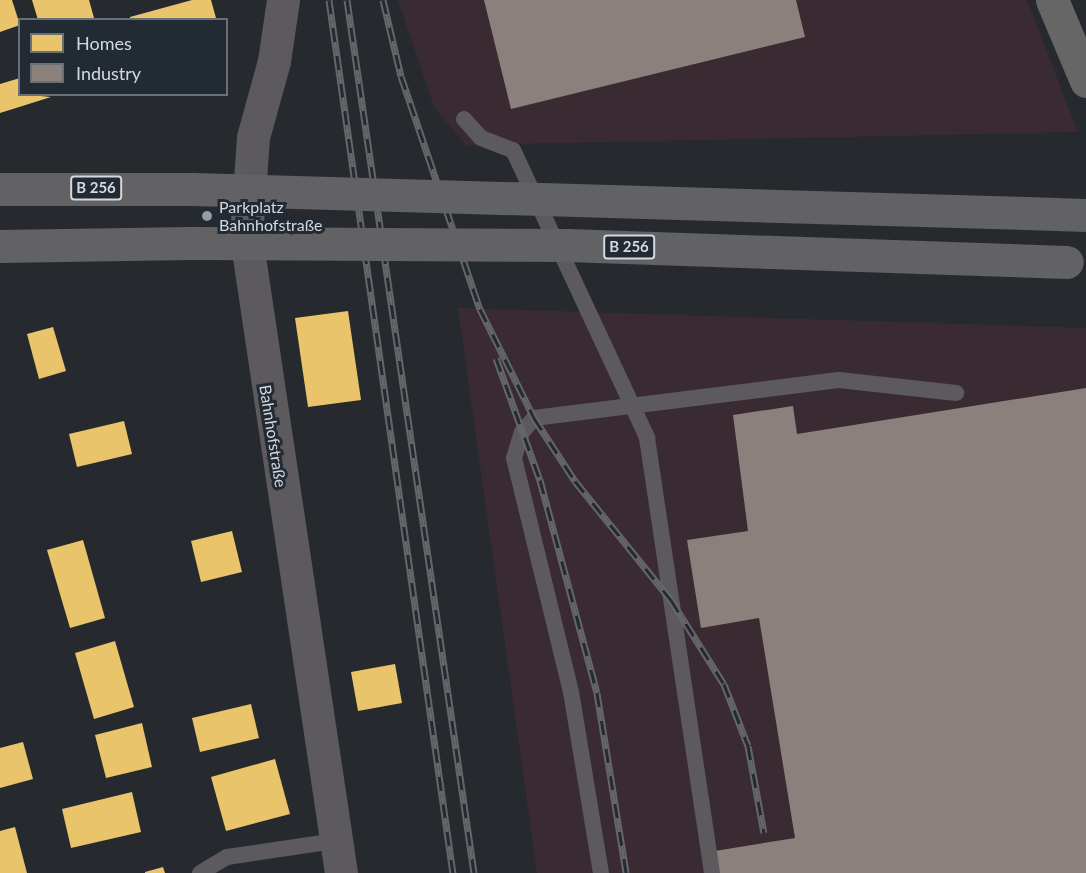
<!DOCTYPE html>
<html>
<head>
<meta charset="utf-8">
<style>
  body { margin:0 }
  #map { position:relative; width:1086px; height:873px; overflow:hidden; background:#262a2f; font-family:Lato,sans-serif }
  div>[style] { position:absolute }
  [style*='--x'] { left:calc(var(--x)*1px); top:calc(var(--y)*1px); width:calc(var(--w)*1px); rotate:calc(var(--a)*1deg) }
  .industrial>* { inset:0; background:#3a2b32 }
  .homes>* { inset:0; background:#e9c46a }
  .industry>* { inset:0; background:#8a817c }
  .lane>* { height:16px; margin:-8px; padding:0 8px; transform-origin:8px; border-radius:8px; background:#5c5a5c }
  .street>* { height:33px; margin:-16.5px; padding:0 16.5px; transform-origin:16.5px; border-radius:16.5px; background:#5c5a5c }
  .secondary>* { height:33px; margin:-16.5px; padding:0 16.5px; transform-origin:16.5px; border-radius:16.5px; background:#676667 }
  .highway>* { height:33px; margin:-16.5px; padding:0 16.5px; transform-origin:16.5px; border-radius:16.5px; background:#626163 }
  .rail>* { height:7px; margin-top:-3.5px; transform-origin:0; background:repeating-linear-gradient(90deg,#222a33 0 14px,#646667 0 28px); box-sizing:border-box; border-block:2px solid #646667 }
  .highway-bridge>* { height:33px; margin:-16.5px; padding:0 16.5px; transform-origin:16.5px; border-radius:16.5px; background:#626163 }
  .dots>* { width:16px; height:16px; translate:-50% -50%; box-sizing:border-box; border:3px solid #222a33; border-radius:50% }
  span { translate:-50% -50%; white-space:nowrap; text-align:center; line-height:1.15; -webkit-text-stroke:6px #222a33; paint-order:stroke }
  .shield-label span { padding:2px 4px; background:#222a33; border:2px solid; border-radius:4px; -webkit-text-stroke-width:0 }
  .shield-label { font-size:15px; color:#d3d9df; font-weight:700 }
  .poi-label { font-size:16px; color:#d3d9df }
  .left { translate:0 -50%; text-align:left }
  .street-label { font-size:16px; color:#d3d9df }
  .legend { position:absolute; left:18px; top:18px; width:210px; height:78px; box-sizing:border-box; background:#222a33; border:2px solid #697078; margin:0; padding:8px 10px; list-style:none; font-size:18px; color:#d3d9df }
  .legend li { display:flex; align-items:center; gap:12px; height:30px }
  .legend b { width:30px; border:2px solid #697078 }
</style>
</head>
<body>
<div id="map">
  <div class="industrial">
    <div style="clip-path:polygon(398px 0,1027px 0,1078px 132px,466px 145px,434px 107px)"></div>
    <div style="clip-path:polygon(458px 308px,1086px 328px,1086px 873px,537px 873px)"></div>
  </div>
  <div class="homes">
    <div style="clip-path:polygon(0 0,12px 0,20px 25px,0 32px)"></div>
    <div style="clip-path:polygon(32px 0,89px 0,94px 18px,38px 20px)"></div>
    <div style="clip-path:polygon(192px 0,211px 0,216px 18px,130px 20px,130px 17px)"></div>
    <div style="clip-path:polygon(20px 78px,20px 94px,51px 97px,0 113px,0 84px)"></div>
    <div style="clip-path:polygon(348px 311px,361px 400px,308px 407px,295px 318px)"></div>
    <div style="clip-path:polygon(53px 327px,66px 371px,39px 379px,27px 334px)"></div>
    <div style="clip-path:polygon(124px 421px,132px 454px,77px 467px,69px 434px)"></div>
    <div style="clip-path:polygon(232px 531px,242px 572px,201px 582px,191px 541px)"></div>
    <div style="clip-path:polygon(83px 540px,105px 618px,70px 628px,47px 550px)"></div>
    <div style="clip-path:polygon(115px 641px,134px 707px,94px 719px,75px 653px)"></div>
    <div style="clip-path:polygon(395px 664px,402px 703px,358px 711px,351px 672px)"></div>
    <div style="clip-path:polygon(251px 704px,259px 738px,200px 752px,192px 718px)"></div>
    <div style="clip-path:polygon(142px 723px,152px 767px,106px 778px,95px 735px)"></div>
    <div style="clip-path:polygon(23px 742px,33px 779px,0 788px,0 748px)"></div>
    <div style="clip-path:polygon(275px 759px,290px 814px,226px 831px,211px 777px)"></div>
    <div style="clip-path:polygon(132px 792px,141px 832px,71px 848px,62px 809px)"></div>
    <div style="clip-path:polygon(15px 827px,27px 873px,0 873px,0 831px)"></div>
    <div style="clip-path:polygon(163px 867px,165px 873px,145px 873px,145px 872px)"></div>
  </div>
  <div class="industry">
    <div style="clip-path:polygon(484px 0,796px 0,805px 37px,511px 109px)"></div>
    <div style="clip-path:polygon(1086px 388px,1086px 873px,719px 873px,715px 851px,795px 838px,759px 618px,701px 628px,687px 540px,748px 531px,733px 415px,793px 406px,797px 434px)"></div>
  </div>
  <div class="lane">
    <div style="--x:464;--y:119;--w:25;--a:48"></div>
    <div style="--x:481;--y:138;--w:34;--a:21"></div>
    <div style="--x:513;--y:150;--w:318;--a:65"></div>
    <div style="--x:647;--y:438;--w:440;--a:81.5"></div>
    <div style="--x:200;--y:873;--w:31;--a:-31"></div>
    <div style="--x:227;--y:857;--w:110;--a:-8.4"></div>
    <div style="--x:601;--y:873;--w:183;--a:-99.4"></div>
    <div style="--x:571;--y:692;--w:241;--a:-103.7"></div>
    <div style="--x:514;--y:458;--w:27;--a:-73"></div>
    <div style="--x:522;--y:432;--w:18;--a:-49"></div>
    <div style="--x:534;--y:418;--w:307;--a:-7.1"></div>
    <div style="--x:839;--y:380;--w:118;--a:6.3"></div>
  </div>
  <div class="street">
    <div style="--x:283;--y:0;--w:62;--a:98.4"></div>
    <div style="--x:274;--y:61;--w:79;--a:105.4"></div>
    <div style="--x:253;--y:137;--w:100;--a:94"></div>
    <div style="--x:246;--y:237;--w:643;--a:81.5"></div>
  </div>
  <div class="secondary">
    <div style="--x:1052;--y:0;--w:88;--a:67.2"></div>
  </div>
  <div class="highway">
    <div style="--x:0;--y:189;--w:191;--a:0"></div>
    <div style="--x:1026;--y:213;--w:60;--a:1.9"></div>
    <div style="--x:0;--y:246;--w:190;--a:-0.9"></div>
  </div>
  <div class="rail">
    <div style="--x:329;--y:0;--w:882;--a:81.92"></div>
    <div style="--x:347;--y:0;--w:882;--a:81.72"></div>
    <div style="--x:383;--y:0;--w:78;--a:76.7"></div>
    <div style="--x:401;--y:76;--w:246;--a:71.3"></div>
    <div style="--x:480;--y:309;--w:122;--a:63.6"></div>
    <div style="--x:534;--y:418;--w:75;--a:56.9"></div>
    <div style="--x:575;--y:481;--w:153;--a:51.1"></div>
    <div style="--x:671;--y:600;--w:99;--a:57.8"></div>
    <div style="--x:724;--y:684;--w:66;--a:68.8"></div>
    <div style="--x:748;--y:746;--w:88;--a:79.6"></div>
    <div style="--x:496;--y:358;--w:130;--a:70.2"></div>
    <div style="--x:540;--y:480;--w:220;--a:75"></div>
    <div style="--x:597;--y:693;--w:182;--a:80.8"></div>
  </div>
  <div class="highway-bridge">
    <div style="--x:191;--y:189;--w:835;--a:1.65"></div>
    <div style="--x:190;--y:243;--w:377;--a:0.3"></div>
    <div style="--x:567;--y:245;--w:500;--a:1.95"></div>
  </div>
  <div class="dots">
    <div style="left:207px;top:216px;background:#969ca1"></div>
  </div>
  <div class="shield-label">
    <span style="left:96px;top:188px">B 256</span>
    <span style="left:629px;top:247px">B 256</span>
  </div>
  <div class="poi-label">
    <span class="left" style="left:219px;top:216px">Parkplatz<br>Bahnhofstraße</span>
  </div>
  <div class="street-label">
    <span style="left:273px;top:436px;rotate:81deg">Bahnhofstraße</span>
  </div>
  <ul class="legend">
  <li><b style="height:16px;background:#e9c46a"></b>Homes</li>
  <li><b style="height:16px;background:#8a817c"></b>Industry</li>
  </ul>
</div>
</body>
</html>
